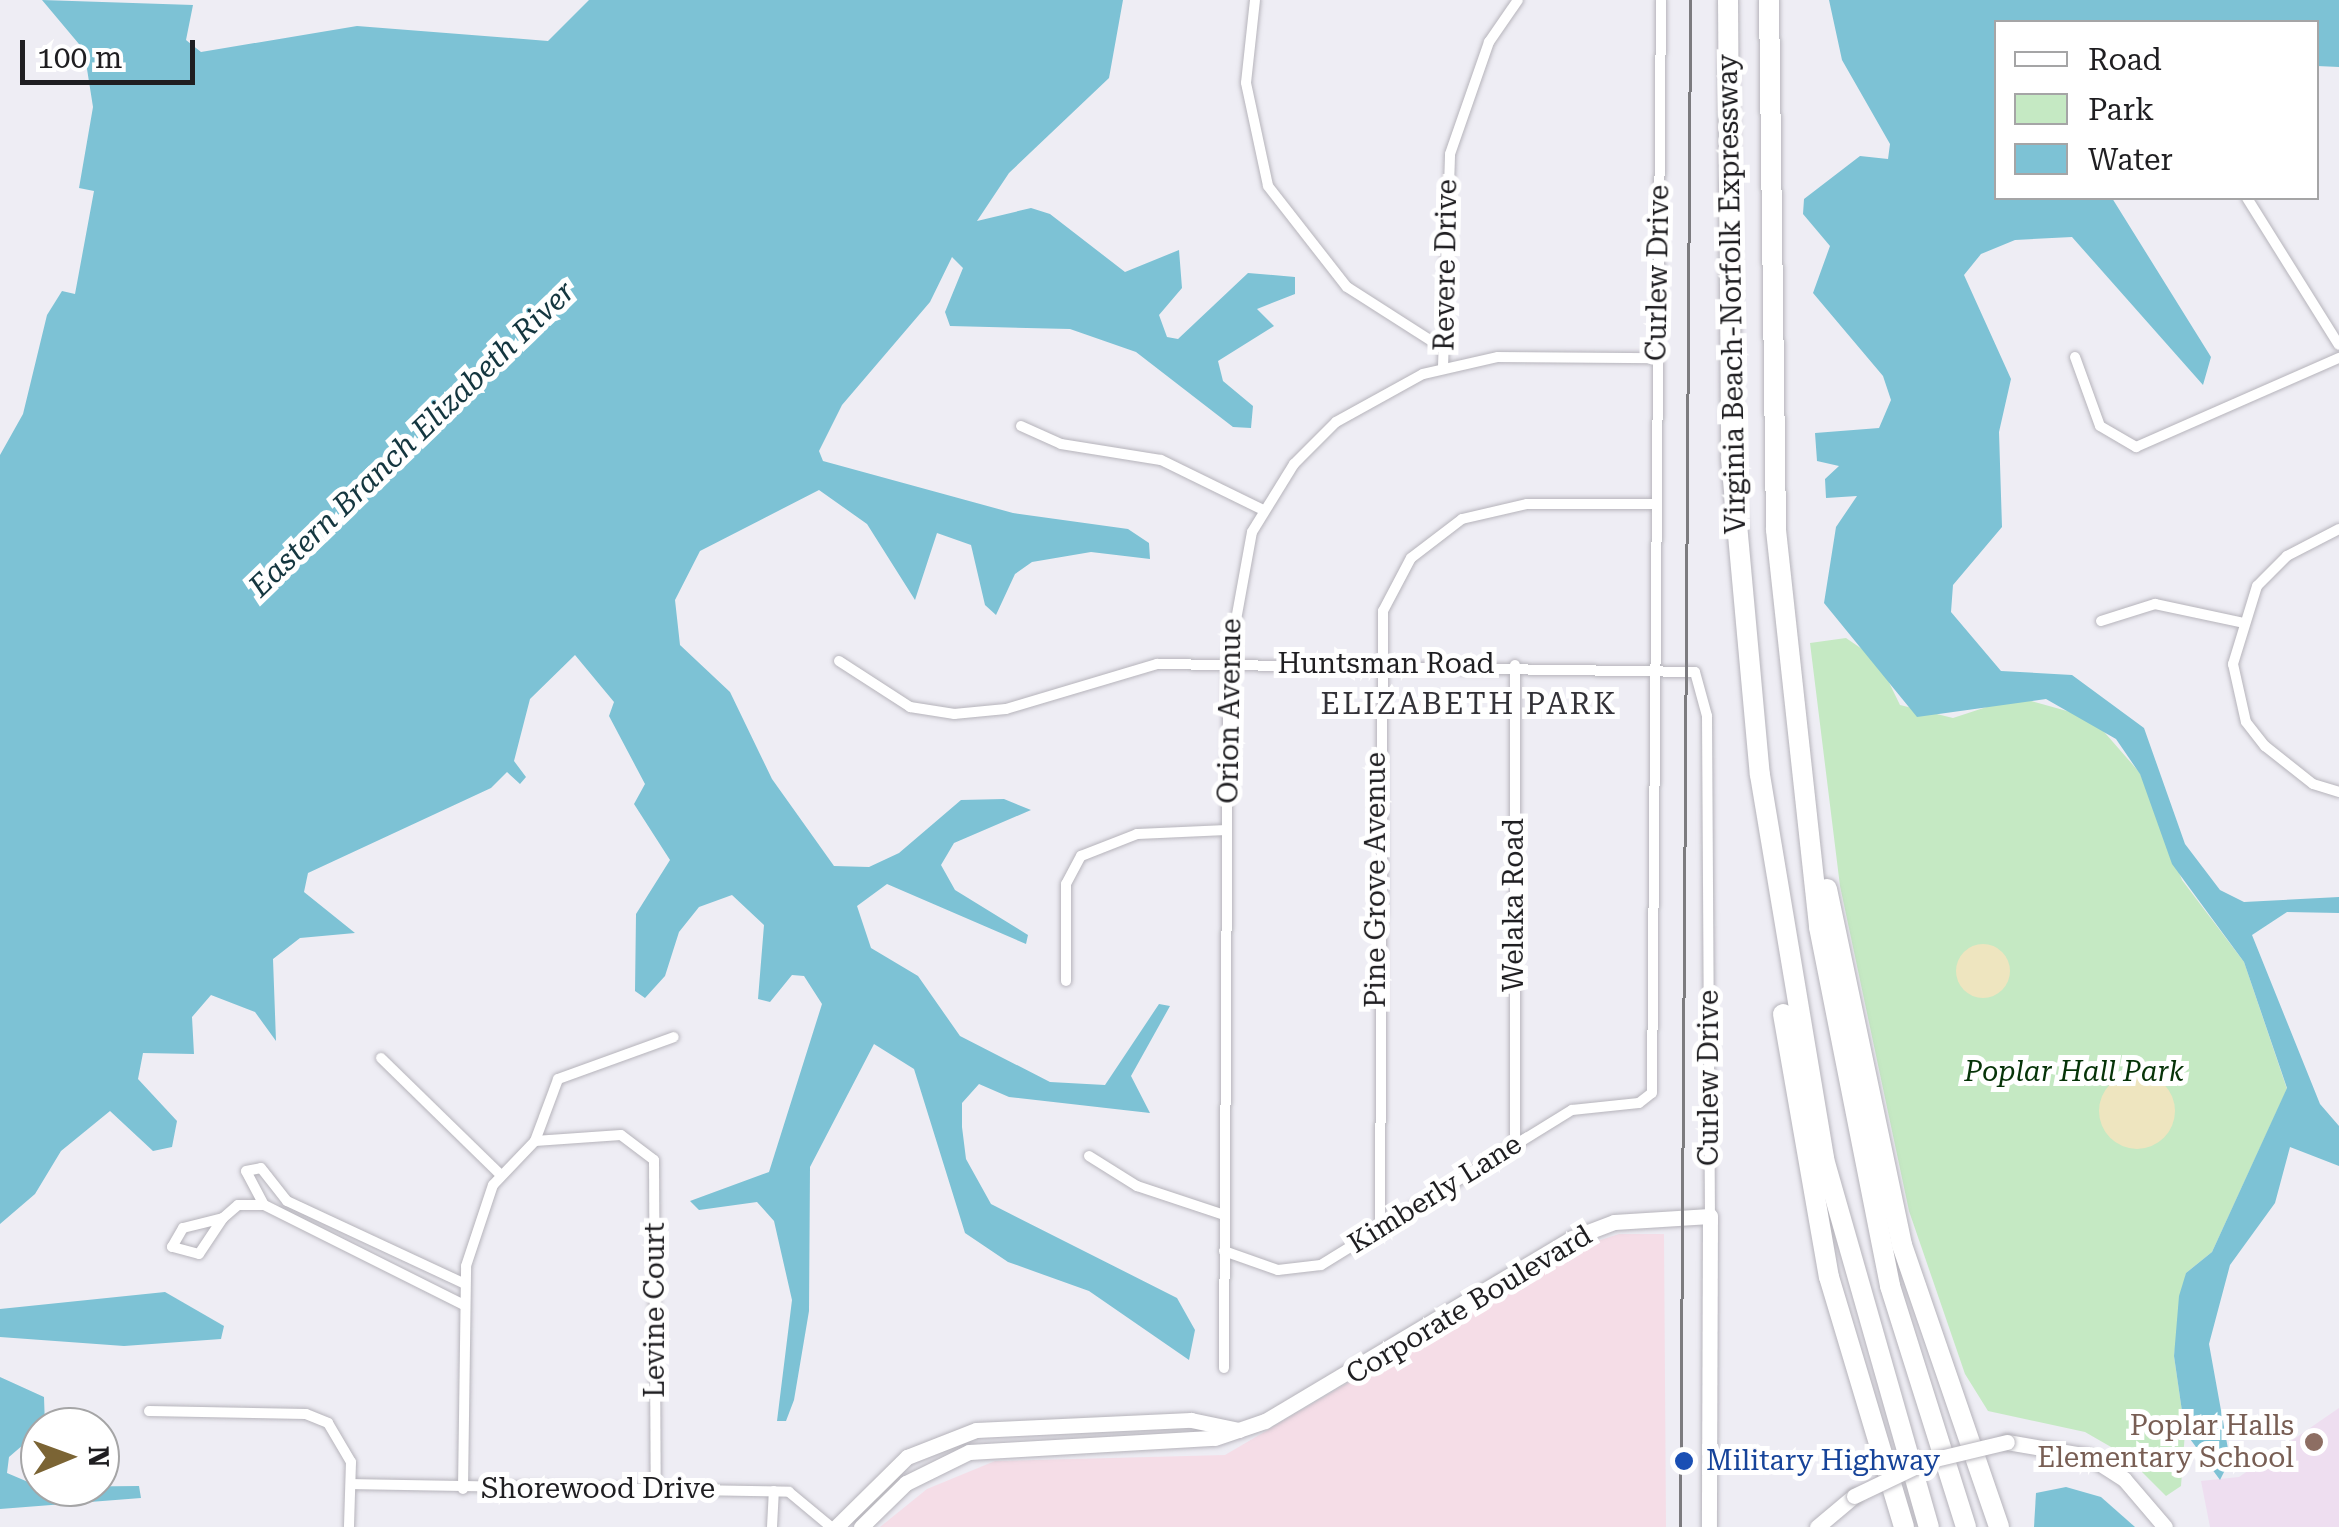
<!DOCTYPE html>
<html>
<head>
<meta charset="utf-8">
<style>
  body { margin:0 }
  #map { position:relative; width:2339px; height:1527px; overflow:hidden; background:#eeedf4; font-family:"Roboto Serif",serif }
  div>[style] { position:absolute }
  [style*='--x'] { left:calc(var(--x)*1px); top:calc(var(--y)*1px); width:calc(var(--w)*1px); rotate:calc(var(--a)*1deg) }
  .commercial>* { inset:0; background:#f5dde7 }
  .education>* { inset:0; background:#eedef0 }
  .green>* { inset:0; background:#c5e9c3 }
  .sand>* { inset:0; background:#eee5bf }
  .round { border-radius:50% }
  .water>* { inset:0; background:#7dc2d5 }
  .roads { filter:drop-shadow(0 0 2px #b6b4bb) drop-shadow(0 0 2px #b6b4bb) }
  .street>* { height:10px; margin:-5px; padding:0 5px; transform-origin:5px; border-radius:5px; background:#fff }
  .secondary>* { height:15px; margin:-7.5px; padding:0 7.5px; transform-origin:7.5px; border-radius:7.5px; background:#fff }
  .highway>* { height:20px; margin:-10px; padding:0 10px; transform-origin:10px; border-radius:10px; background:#fff }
  .tram>* { height:2.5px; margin:-1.25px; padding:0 1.25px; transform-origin:1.25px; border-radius:1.25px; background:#7c7b7f }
  .bridges { filter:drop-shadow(0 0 2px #b6b4bb) drop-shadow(0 0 2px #b6b4bb) }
  .secondary-bridge>* { height:15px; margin:-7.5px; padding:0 7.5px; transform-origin:7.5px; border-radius:7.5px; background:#fff }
  .dots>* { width:28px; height:28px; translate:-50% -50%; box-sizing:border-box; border:5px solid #fff; border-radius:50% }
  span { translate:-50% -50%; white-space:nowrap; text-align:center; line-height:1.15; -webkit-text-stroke:10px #fff; paint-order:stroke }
  .street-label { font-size:28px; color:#1f1e21 }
  .park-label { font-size:28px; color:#063308; font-style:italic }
  .education-label { font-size:28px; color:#785e54 }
  .right { translate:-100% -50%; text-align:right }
  .transit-label { font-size:28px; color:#164399 }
  .left { translate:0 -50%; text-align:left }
  .water-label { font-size:30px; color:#14363f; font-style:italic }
  .neighbourhood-label { font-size:30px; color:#343339; letter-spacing:2.5px }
  .legend { position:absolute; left:1994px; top:20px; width:325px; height:180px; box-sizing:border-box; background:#fff; border:2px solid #a5a5a6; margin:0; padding:12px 18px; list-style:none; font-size:30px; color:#1f1e21 }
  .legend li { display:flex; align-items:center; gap:20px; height:50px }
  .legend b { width:50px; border:2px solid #a5a5a6 }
  .north { position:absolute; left:20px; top:1407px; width:100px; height:100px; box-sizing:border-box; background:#fff; border:2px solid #a5a5a6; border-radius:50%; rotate:89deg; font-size:28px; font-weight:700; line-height:40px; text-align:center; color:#1f1e21 }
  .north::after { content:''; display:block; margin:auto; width:35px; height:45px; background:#7b6434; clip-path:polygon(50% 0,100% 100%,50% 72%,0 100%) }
  .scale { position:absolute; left:20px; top:40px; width:175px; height:45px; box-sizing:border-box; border:5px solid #1f1e21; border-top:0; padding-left:12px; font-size:30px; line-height:35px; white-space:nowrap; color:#1f1e21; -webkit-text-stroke:8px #fff; paint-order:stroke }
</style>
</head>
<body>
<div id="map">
  <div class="commercial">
    <div style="clip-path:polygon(1619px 1234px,1664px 1234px,1666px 1527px,880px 1527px,927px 1489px,995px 1461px,1225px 1455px,1579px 1247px)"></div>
  </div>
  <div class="education">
    <div style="clip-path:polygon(2339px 1408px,2339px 1527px,2210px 1527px,2201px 1481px,2239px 1477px)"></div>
  </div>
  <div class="green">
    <div style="clip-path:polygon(1846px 638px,1878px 660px,1900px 705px,1953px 718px,2017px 697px,2092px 718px,2140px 773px,2182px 880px,2244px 962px,2287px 1089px,2212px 1252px,2186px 1273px,2174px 1356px,2185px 1432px,2181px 1486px,2166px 1496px,2125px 1455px,2085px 1432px,1988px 1411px,1965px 1374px,1909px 1211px,1840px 886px,1810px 643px)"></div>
  </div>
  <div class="sand">
    <div class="round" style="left:1956px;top:944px;width:54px;height:54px"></div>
    <div class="round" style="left:2099px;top:1073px;width:76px;height:76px"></div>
  </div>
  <div class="water">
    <div style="clip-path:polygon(42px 0,193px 5px,186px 40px,201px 52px,357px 26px,548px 41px,589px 0,1123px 0,1109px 78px,1009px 173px,977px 221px,1031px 208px,1050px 214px,1125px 272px,1179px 250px,1182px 288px,1159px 315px,1167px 337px,1178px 339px,1248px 273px,1295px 277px,1295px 294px,1257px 309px,1274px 326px,1218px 361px,1223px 381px,1253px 406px,1251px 428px,1233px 427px,1136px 352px,1070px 329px,950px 326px,945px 312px,963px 268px,952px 257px,930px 302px,842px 405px,819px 451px,823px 461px,1013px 513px,1128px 529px,1149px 543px,1150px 559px,1091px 552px,1032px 562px,1015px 574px,996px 615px,985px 605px,971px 545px,937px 533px,915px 600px,867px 524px,819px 490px,700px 551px,675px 600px,680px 645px,730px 692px,772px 779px,834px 866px,869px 867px,899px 853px,961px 800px,1004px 799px,1031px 810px,954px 843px,941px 865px,955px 890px,1028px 935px,1026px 944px,887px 884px,857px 906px,871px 948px,918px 976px,960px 1036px,1050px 1082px,1105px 1085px,1159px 1004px,1170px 1006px,1131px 1076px,1150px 1113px,1009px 1097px,979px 1084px,962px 1103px,962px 1127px,966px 1159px,991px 1204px,1177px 1298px,1195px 1330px,1189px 1360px,1089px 1291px,1008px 1262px,965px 1233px,914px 1069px,874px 1044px,810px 1167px,809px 1311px,794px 1400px,786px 1421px,777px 1421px,792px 1300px,774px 1221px,757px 1202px,699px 1210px,690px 1201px,769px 1172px,822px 1004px,804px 976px,792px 975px,770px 1002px,758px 999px,764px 925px,732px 895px,699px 907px,679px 932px,665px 976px,645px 998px,635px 991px,636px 914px,670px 860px,634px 804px,645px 784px,609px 716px,614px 702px,575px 655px,530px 699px,514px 761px,526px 777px,520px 784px,507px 772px,491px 788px,308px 873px,304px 892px,355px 933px,300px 938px,273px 959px,276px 1041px,255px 1012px,211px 995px,192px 1017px,194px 1054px,143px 1053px,138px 1079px,177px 1121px,172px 1147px,153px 1151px,110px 1111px,61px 1151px,35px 1194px,0 1224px,0 455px,23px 414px,47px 315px,62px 291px,75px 294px,94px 191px,79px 188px,93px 107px,84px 50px)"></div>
    <div style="clip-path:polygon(1829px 0,2339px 0,2339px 67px,2317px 66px,2316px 22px,1996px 22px,1996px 198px,2112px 198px,2211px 357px,2203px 385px,2072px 237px,2015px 240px,1981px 254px,1964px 275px,2011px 379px,1999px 432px,2002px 527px,1953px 585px,1951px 612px,2001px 671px,2072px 675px,2144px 728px,2185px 844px,2220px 890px,2244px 902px,2339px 897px,2339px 913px,2287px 912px,2252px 935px,2320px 1104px,2339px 1126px,2339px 1166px,2290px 1147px,2275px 1203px,2230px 1265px,2209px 1344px,2230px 1460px,2220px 1480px,2185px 1432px,2174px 1356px,2179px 1296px,2186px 1273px,2212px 1252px,2287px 1088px,2244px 962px,2172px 864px,2140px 774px,2116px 739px,2046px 699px,1917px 717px,1824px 603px,1836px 527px,1857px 496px,1826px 498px,1825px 479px,1839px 466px,1817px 461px,1815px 433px,1879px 428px,1891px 400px,1883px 376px,1813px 293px,1830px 246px,1803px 214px,1804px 199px,1860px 156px,1888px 159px,1890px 144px,1842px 60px)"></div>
    <div style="clip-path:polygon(165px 1292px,224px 1326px,221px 1339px,124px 1346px,0 1337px,0 1309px)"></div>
    <div style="clip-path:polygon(0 1377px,44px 1397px,45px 1426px,9px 1457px,7px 1473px,40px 1487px,139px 1486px,141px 1498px,0 1509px)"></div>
    <div style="clip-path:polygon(2066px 1487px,2101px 1497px,2135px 1527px,2034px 1527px,2036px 1493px)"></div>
  </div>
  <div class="roads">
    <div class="street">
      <div style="--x:1255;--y:0;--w:83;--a:96.2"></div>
      <div style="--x:1246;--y:83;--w:105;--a:77.9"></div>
      <div style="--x:1268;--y:186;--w:128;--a:52"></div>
      <div style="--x:1347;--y:287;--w:115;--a:32.6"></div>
      <div style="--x:2247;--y:198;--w:173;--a:58"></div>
      <div style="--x:2075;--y:357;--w:73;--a:70.1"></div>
      <div style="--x:2100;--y:426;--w:42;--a:30.3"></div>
      <div style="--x:2136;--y:447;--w:222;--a:-23.7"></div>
      <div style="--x:1443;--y:367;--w:213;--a:-88.1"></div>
      <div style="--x:1450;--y:154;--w:119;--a:-70.8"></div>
      <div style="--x:1489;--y:42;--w:51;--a:-55.4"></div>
      <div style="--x:1021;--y:426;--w:44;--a:24.2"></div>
      <div style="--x:1061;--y:444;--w:101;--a:9.1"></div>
      <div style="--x:1161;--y:460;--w:114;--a:26.1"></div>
      <div style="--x:2339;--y:529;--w:59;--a:152.6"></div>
      <div style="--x:2287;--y:556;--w:42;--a:135"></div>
      <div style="--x:2257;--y:586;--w:82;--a:107.1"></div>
      <div style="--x:2233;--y:664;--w:59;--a:77.4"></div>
      <div style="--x:2246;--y:722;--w:31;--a:52"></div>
      <div style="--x:2265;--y:746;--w:61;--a:38.4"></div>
      <div style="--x:2313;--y:784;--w:27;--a:17"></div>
      <div style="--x:2101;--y:621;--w:57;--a:-17.5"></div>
      <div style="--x:2155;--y:604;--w:87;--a:12"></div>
      <div style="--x:839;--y:661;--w:85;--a:32.9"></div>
      <div style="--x:910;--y:707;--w:45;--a:9"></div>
      <div style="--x:954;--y:714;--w:52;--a:-5.5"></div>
      <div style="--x:1006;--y:709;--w:158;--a:-16.6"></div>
      <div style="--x:1157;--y:664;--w:538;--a:0.85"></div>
      <div style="--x:1695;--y:672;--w:46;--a:74.7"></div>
      <div style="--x:1707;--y:716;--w:500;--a:89.66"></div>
      <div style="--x:1066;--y:981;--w:97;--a:-90"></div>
      <div style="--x:1066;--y:884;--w:32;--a:-62"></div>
      <div style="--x:1081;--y:856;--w:60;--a:-21.4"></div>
      <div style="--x:1137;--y:834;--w:90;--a:-2.5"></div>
      <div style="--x:381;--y:1058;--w:168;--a:44.3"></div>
      <div style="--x:535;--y:1141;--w:86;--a:-4"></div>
      <div style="--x:621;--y:1135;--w:41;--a:37.1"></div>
      <div style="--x:654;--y:1160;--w:330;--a:89.7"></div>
      <div style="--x:1515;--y:1145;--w:480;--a:-90"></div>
      <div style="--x:1089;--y:1156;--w:57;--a:32"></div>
      <div style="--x:1137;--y:1186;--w:92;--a:18.4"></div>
      <div style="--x:223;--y:1218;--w:43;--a:123.7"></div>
      <div style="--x:199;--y:1254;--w:28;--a:-165"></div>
      <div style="--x:172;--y:1247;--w:22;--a:-60"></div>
      <div style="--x:183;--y:1228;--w:41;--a:-14"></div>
      <div style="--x:223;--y:1218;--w:20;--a:-41"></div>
      <div style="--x:238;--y:1205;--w:26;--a:0"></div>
      <div style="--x:1380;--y:1228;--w:617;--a:-89.72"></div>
      <div style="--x:1383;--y:611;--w:60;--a:-62.2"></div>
      <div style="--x:1411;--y:558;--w:64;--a:-37.4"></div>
      <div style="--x:1462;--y:519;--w:67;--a:-13"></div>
      <div style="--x:1527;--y:504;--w:128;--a:0"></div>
      <div style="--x:1224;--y:1251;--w:57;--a:19.4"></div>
      <div style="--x:1278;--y:1270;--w:43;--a:-6.6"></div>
      <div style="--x:1321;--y:1265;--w:295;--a:-31.7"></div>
      <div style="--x:1572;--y:1110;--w:67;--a:-6"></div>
      <div style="--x:1639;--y:1103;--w:16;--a:-38"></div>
      <div style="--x:1652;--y:1093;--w:1093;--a:-89.53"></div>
      <div style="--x:464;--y:1305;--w:224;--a:-153.4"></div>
      <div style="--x:264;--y:1205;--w:38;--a:-118"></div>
      <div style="--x:246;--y:1171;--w:15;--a:-11"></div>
      <div style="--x:261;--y:1168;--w:42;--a:51.8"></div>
      <div style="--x:287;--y:1201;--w:196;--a:25"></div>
      <div style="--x:1224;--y:1368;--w:704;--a:-89.67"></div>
      <div style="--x:1228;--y:664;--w:134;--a:-79.7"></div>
      <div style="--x:1252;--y:532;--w:80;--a:-58.3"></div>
      <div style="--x:1294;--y:464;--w:59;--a:-45"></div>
      <div style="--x:1336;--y:422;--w:99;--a:-28.9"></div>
      <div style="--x:1423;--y:374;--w:77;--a:-12.8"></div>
      <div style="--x:1498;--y:357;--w:158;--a:0.4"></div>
      <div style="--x:149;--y:1411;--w:157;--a:1.1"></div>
      <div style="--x:306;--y:1414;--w:24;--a:22"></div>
      <div style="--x:328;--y:1423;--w:45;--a:59.5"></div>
      <div style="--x:351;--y:1462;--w:65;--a:91.8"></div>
      <div style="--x:352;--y:1484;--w:437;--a:1"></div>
      <div style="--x:789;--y:1492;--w:55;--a:39.8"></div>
      <div style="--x:463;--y:1489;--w:223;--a:-89.2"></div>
      <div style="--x:466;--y:1266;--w:85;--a:-71.6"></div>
      <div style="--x:493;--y:1185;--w:61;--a:-46.3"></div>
      <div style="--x:535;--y:1141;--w:66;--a:-69.6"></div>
      <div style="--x:558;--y:1079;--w:123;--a:-19.9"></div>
      <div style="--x:772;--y:1527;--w:36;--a:-87"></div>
    </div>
    <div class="secondary">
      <div style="--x:2007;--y:1442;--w:82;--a:9.8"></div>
      <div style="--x:2088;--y:1456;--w:43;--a:32.6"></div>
      <div style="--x:2124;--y:1479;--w:63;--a:49.5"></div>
      <div style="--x:836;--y:1527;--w:100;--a:-44.6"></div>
      <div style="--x:907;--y:1457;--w:74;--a:-21.4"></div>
      <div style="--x:976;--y:1430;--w:215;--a:-2.7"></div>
      <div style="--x:1191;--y:1420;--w:49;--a:11.8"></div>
      <div style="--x:861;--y:1527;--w:63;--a:-44.4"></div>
      <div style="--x:906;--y:1483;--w:70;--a:-26.2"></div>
      <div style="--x:969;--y:1452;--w:246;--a:-3.3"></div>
      <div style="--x:1215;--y:1438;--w:53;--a:-18.8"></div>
      <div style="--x:1265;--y:1421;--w:357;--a:-30.8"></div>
      <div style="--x:1572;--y:1238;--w:45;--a:-20.9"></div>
      <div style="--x:1614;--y:1222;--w:96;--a:-3.6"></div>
      <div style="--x:1710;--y:1216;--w:311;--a:90.2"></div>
      <div style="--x:1817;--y:1527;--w:48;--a:-40"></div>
    </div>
    <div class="highway">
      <div style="--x:1728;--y:0;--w:458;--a:89.6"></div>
      <div style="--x:1731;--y:458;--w:318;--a:84.8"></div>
      <div style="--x:1760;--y:775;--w:389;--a:80.5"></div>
      <div style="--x:1824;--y:1159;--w:383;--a:74.1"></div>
      <div style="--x:1769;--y:0;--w:530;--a:89.24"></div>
      <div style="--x:1776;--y:530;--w:399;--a:83.8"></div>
      <div style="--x:1819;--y:927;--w:366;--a:78.8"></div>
      <div style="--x:1890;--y:1286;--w:253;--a:72.5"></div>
      <div style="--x:1827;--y:889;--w:364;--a:78.1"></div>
      <div style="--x:1902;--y:1245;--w:298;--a:71"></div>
      <div style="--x:1783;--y:1014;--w:267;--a:80.1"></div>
      <div style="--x:1829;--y:1277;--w:261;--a:73.3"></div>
    </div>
  </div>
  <div class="tram">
    <div style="--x:1680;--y:1527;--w:1527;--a:-89.62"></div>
  </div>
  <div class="bridges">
    <div class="secondary-bridge">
      <div style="--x:1854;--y:1496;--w:81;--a:-25.6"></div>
      <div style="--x:1927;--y:1461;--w:82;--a:-13.4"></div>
    </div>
  </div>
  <div class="dots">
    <div style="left:2314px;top:1442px;background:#8d6e63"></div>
    <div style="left:1684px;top:1461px;background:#1a4fb4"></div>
  </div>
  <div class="street-label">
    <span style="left:1446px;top:265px;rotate:-89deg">Revere Drive</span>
    <span style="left:1658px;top:273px;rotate:-89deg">Curlew Drive</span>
    <span style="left:1732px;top:294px;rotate:-91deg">Virginia Beach-Norfolk Expressway</span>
    <span style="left:1386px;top:664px">Huntsman Road</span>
    <span style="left:1230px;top:711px;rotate:-89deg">Orion Avenue</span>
    <span style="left:1376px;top:880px;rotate:-90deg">Pine Grove Avenue</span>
    <span style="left:1514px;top:905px;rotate:-90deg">Welaka Road</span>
    <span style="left:1709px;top:1078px;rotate:-90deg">Curlew Drive</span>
    <span style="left:1435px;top:1194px;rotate:-32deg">Kimberly Lane</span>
    <span style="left:1469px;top:1305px;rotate:-31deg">Corporate Boulevard</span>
    <span style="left:655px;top:1310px;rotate:-90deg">Levine Court</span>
    <span style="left:598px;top:1489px">Shorewood Drive</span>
  </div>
  <div class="park-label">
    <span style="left:2074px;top:1072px">Poplar Hall Park</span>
  </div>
  <div class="education-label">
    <span class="right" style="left:2294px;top:1442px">Poplar Halls<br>Elementary School</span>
  </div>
  <div class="transit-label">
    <span class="left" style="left:1706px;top:1461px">Military Highway</span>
  </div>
  <div class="water-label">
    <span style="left:412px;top:439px;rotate:-44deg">Eastern Branch Elizabeth River</span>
  </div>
  <div class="neighbourhood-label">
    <span style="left:1469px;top:704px">ELIZABETH PARK</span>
  </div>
  <ul class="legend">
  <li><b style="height:12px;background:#fff"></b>Road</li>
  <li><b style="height:28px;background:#c5e9c3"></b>Park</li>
  <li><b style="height:28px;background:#7dc2d5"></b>Water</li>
  </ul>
  <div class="north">N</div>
  <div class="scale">100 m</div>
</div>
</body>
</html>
